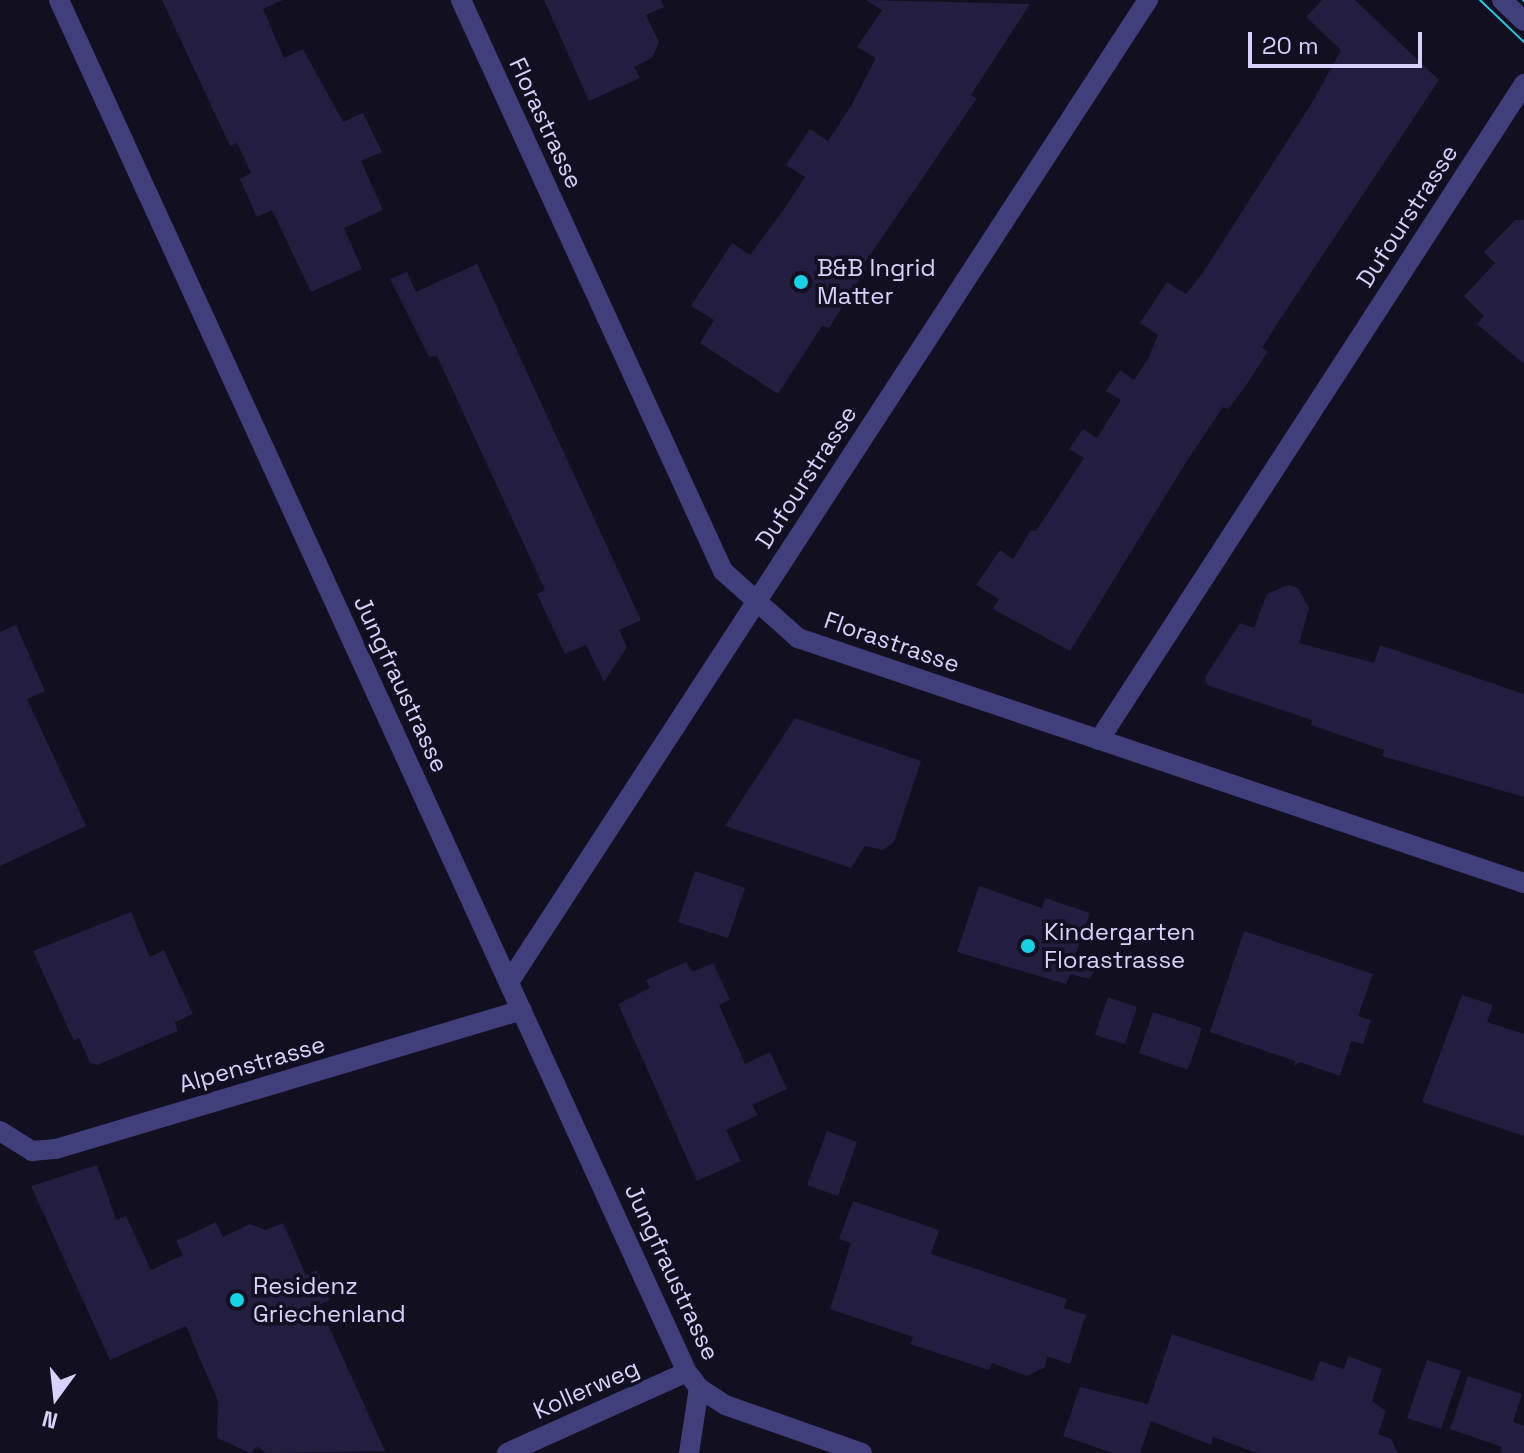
<!DOCTYPE html>
<html>
<head>
<meta charset="utf-8">
<style>
  body { margin:0 }
  #map { position:relative; width:1524px; height:1453px; overflow:hidden; background:#120f20; font-family:"Space Grotesk",sans-serif }
  div>[style] { position:absolute }
  [style*='--x'] { left:calc(var(--x)*1px); top:calc(var(--y)*1px); width:calc(var(--w)*1px); rotate:calc(var(--a)*1deg) }
  .building>* { inset:0; background:#231d3f }
  .minor>* { height:20px; margin:-10px; padding:0 10px; transform-origin:10px; border-radius:10px; background:#403f7b }
  .tram>* { height:2px; margin:-1px; padding:0 1px; transform-origin:1px; border-radius:1px; background:#16d2e3 }
  .dots>* { width:22px; height:22px; translate:-50% -50%; box-sizing:border-box; border:4px solid #120f20; border-radius:50% }
  span { translate:-50% -50%; white-space:nowrap; text-align:center; line-height:1.15; -webkit-text-stroke:7px #120f20; paint-order:stroke }
  .street-label { font-size:24px; color:#d6d2fb }
  .poi-label { font-size:24px; color:#d6d2fb }
  .left { translate:0 -50%; text-align:left }
  .north { position:absolute; left:16px; top:1357px; width:80px; height:80px; -webkit-text-stroke:6px #120f20; paint-order:stroke; rotate:195deg; font-size:22px; font-weight:700; line-height:32px; text-align:center; color:#d6d2fb }
  .north::after { content:''; display:block; margin:auto; width:28px; height:36px; background:#d6d2fb; clip-path:polygon(50% 0,100% 100%,50% 72%,0 100%) }
  .scale { position:absolute; left:1248px; top:32px; width:174px; height:36px; box-sizing:border-box; border:4px solid #d6d2fb; border-top:0; padding-left:10px; font-size:24px; line-height:28px; white-space:nowrap; color:#d6d2fb; -webkit-text-stroke:6px #120f20; paint-order:stroke }
</style>
</head>
<body>
<div id="map">
  <div class="building">
    <div style="clip-path:polygon(162px 0,283px 0,263px 9px,284px 58px,303px 49px,343px 122px,363px 113px,382px 152px,361px 161px,383px 210px,344px 228px,362px 269px,311px 292px,272px 210px,257px 217px,240px 179px,251px 173px,237px 143px,230px 146px)"></div>
    <div style="clip-path:polygon(544px 0,661px 0,664px 7px,646px 15px,659px 42px,652px 58px,634px 67px,640px 78px,589px 101px)"></div>
    <div style="clip-path:polygon(866px 0,1030px 4px,971px 95px,977px 98px,864px 264px,866px 269px,829px 328px,822px 326px,778px 394px,700px 343px,714px 320px,691px 306px,732px 243px,750px 255px,782px 212px,805px 177px,786px 165px,810px 129px,828px 141px,851px 106px,876px 58px,857px 47px,882px 10px)"></div>
    <div style="clip-path:polygon(1322px 0,1355px 0,1439px 80px,1277px 324px,1262px 348px,1268px 351px,1245px 387px,1228px 409px,1223px 407px,1185px 464px,1070px 651px,993px 609px,999px 599px,976px 585px,1000px 550px,1013px 559px,1031px 530px,1036px 531px,1084px 458px,1069px 449px,1083px 429px,1097px 438px,1121px 400px,1106px 391px,1120px 370px,1134px 380px,1148px 359px,1158px 335px,1140px 323px,1167px 282px,1186px 294px,1202px 274px,1313px 101px,1341px 50px,1306px 17px)"></div>
    <div style="clip-path:polygon(1515px 220px,1524px 220px,1524px 364px,1477px 324px,1484px 316px,1464px 296px,1495px 263px,1484px 252px)"></div>
    <div style="clip-path:polygon(477px 264px,641px 620px,619px 630px,627px 647px,604px 682px,586px 645px,565px 654px,537px 594px,545px 590px,437px 356px,429px 357px,390px 279px,407px 272px,416px 292px)"></div>
    <div style="clip-path:polygon(1288px 585px,1298px 588px,1309px 608px,1299px 643px,1374px 663px,1380px 645px,1524px 694px,1524px 797px,1382px 756px,1384px 750px,1311px 725px,1312px 720px,1207px 685px,1205px 677px,1240px 623px,1254px 628px,1267px 594px)"></div>
    <div style="clip-path:polygon(16px 625px,45px 691px,27px 699px,86px 826px,0 866px,0 632px)"></div>
    <div style="clip-path:polygon(795px 718px,921px 761px,894px 842px,883px 850px,865px 846px,851px 868px,725px 826px)"></div>
    <div style="clip-path:polygon(695px 871px,745px 888px,728px 938px,678px 922px)"></div>
    <div style="clip-path:polygon(979px 886px,1042px 908px,1045px 898px,1090px 913px,1076px 953px,1101px 962px,1089px 979px,1070px 974px,1066px 984px,957px 952px)"></div>
    <div style="clip-path:polygon(131px 912px,150px 957px,164px 950px,193px 1014px,175px 1022px,178px 1031px,97px 1065px,90px 1063px,79px 1038px,74px 1041px,33px 951px)"></div>
    <div style="clip-path:polygon(1244px 931px,1373px 974px,1358px 1016px,1371px 1020px,1363px 1044px,1351px 1041px,1340px 1076px,1300px 1062px,1294px 1066px,1295px 1061px,1210px 1032px)"></div>
    <div style="clip-path:polygon(686px 962px,692px 972px,713px 963px,730px 1000px,719px 1005px,745px 1064px,770px 1052px,787px 1089px,752px 1105px,758px 1115px,726px 1130px,741px 1161px,697px 1181px,618px 1004px,650px 988px,646px 980px)"></div>
    <div style="clip-path:polygon(1462px 995px,1493px 1005px,1487px 1022px,1524px 1034px,1524px 1136px,1422px 1102px)"></div>
    <div style="clip-path:polygon(1108px 997px,1137px 1007px,1125px 1044px,1095px 1035px)"></div>
    <div style="clip-path:polygon(1153px 1012px,1202px 1028px,1188px 1070px,1139px 1053px)"></div>
    <div style="clip-path:polygon(827px 1131px,857px 1142px,838px 1196px,807px 1185px)"></div>
    <div style="clip-path:polygon(97px 1165px,116px 1220px,126px 1216px,151px 1270px,183px 1255px,176px 1241px,216px 1222px,223px 1237px,250px 1224px,265px 1230px,283px 1223px,306px 1275px,317px 1270px,330px 1300px,319px 1305px,385px 1451px,267px 1453px,257px 1447px,250px 1453px,217px 1438px,218px 1401px,186px 1326px,110px 1360px,31px 1186px)"></div>
    <div style="clip-path:polygon(853px 1201px,939px 1230px,931px 1254px,1067px 1299px,1064px 1308px,1086px 1315px,1070px 1364px,1047px 1356px,1045px 1367px,1027px 1376px,992px 1363px,989px 1370px,910px 1344px,913px 1337px,830px 1309px,851px 1243px,839px 1239px)"></div>
    <div style="clip-path:polygon(1172px 1334px,1313px 1381px,1320px 1361px,1344px 1369px,1348px 1356px,1382px 1369px,1372px 1401px,1386px 1411px,1378px 1434px,1391px 1439px,1398px 1453px,1257px 1453px,1213px 1437px,1211px 1445px,1151px 1421px,1140px 1453px,1113px 1453px,1063px 1436px,1080px 1387px,1148px 1404px)"></div>
    <div style="clip-path:polygon(1427px 1360px,1461px 1371px,1441px 1429px,1407px 1418px)"></div>
    <div style="clip-path:polygon(1468px 1376px,1522px 1394px,1513px 1422px,1524px 1426px,1524px 1453px,1500px 1453px,1502px 1447px,1450px 1429px)"></div>
  </div>
  <div class="minor">
    <div style="--x:59;--y:0;--w:1509;--a:65.41"></div>
    <div style="--x:687;--y:1372;--w:20;--a:53"></div>
    <div style="--x:699;--y:1388;--w:31;--a:33"></div>
    <div style="--x:725;--y:1405;--w:145;--a:19.3"></div>
    <div style="--x:461;--y:0;--w:628;--a:65.35"></div>
    <div style="--x:723;--y:571;--w:101;--a:41.8"></div>
    <div style="--x:798;--y:638;--w:766;--a:18.65"></div>
    <div style="--x:1502;--y:0;--w:30;--a:44"></div>
    <div style="--x:1099;--y:740;--w:782;--a:-57.06"></div>
    <div style="--x:509;--y:982;--w:1172;--a:-56.95"></div>
    <div style="--x:0;--y:1131;--w:38;--a:32"></div>
    <div style="--x:32;--y:1151;--w:24;--a:-5"></div>
    <div style="--x:56;--y:1149;--w:486;--a:-16.6"></div>
    <div style="--x:507;--y:1453;--w:197;--a:-24.2"></div>
    <div style="--x:689;--y:1453;--w:66;--a:-81.3"></div>
  </div>
  <div class="tram">
    <div style="--x:1480;--y:0;--w:61;--a:43.7"></div>
    <div style="--x:1523;--y:0;--w:1;--a:45"></div>
  </div>
  <div class="dots">
    <div style="left:801px;top:282px;background:#16d2e3"></div>
    <div style="left:1028px;top:946px;background:#16d2e3"></div>
    <div style="left:237px;top:1300px;background:#16d2e3"></div>
  </div>
  <div class="street-label">
    <span style="left:546px;top:123px;rotate:65deg">Florastrasse</span>
    <span style="left:1407px;top:216px;rotate:-57deg">Dufourstrasse</span>
    <span style="left:806px;top:477px;rotate:-57deg">Dufourstrasse</span>
    <span style="left:892px;top:642px;rotate:19deg">Florastrasse</span>
    <span style="left:401px;top:684px;rotate:65deg">Jungfraustrasse</span>
    <span style="left:252px;top:1064px;rotate:-16deg">Alpenstrasse</span>
    <span style="left:672px;top:1272px;rotate:65deg">Jungfraustrasse</span>
    <span style="left:586px;top:1389px;rotate:-24deg">Kollerweg</span>
  </div>
  <div class="poi-label">
    <span class="left" style="left:817px;top:282px">B&amp;B Ingrid<br>Matter</span>
    <span class="left" style="left:1044px;top:946px">Kindergarten<br>Florastrasse</span>
    <span class="left" style="left:253px;top:1300px">Residenz<br>Griechenland</span>
  </div>
  <div class="north">N</div>
  <div class="scale">20 m</div>
</div>
</body>
</html>
